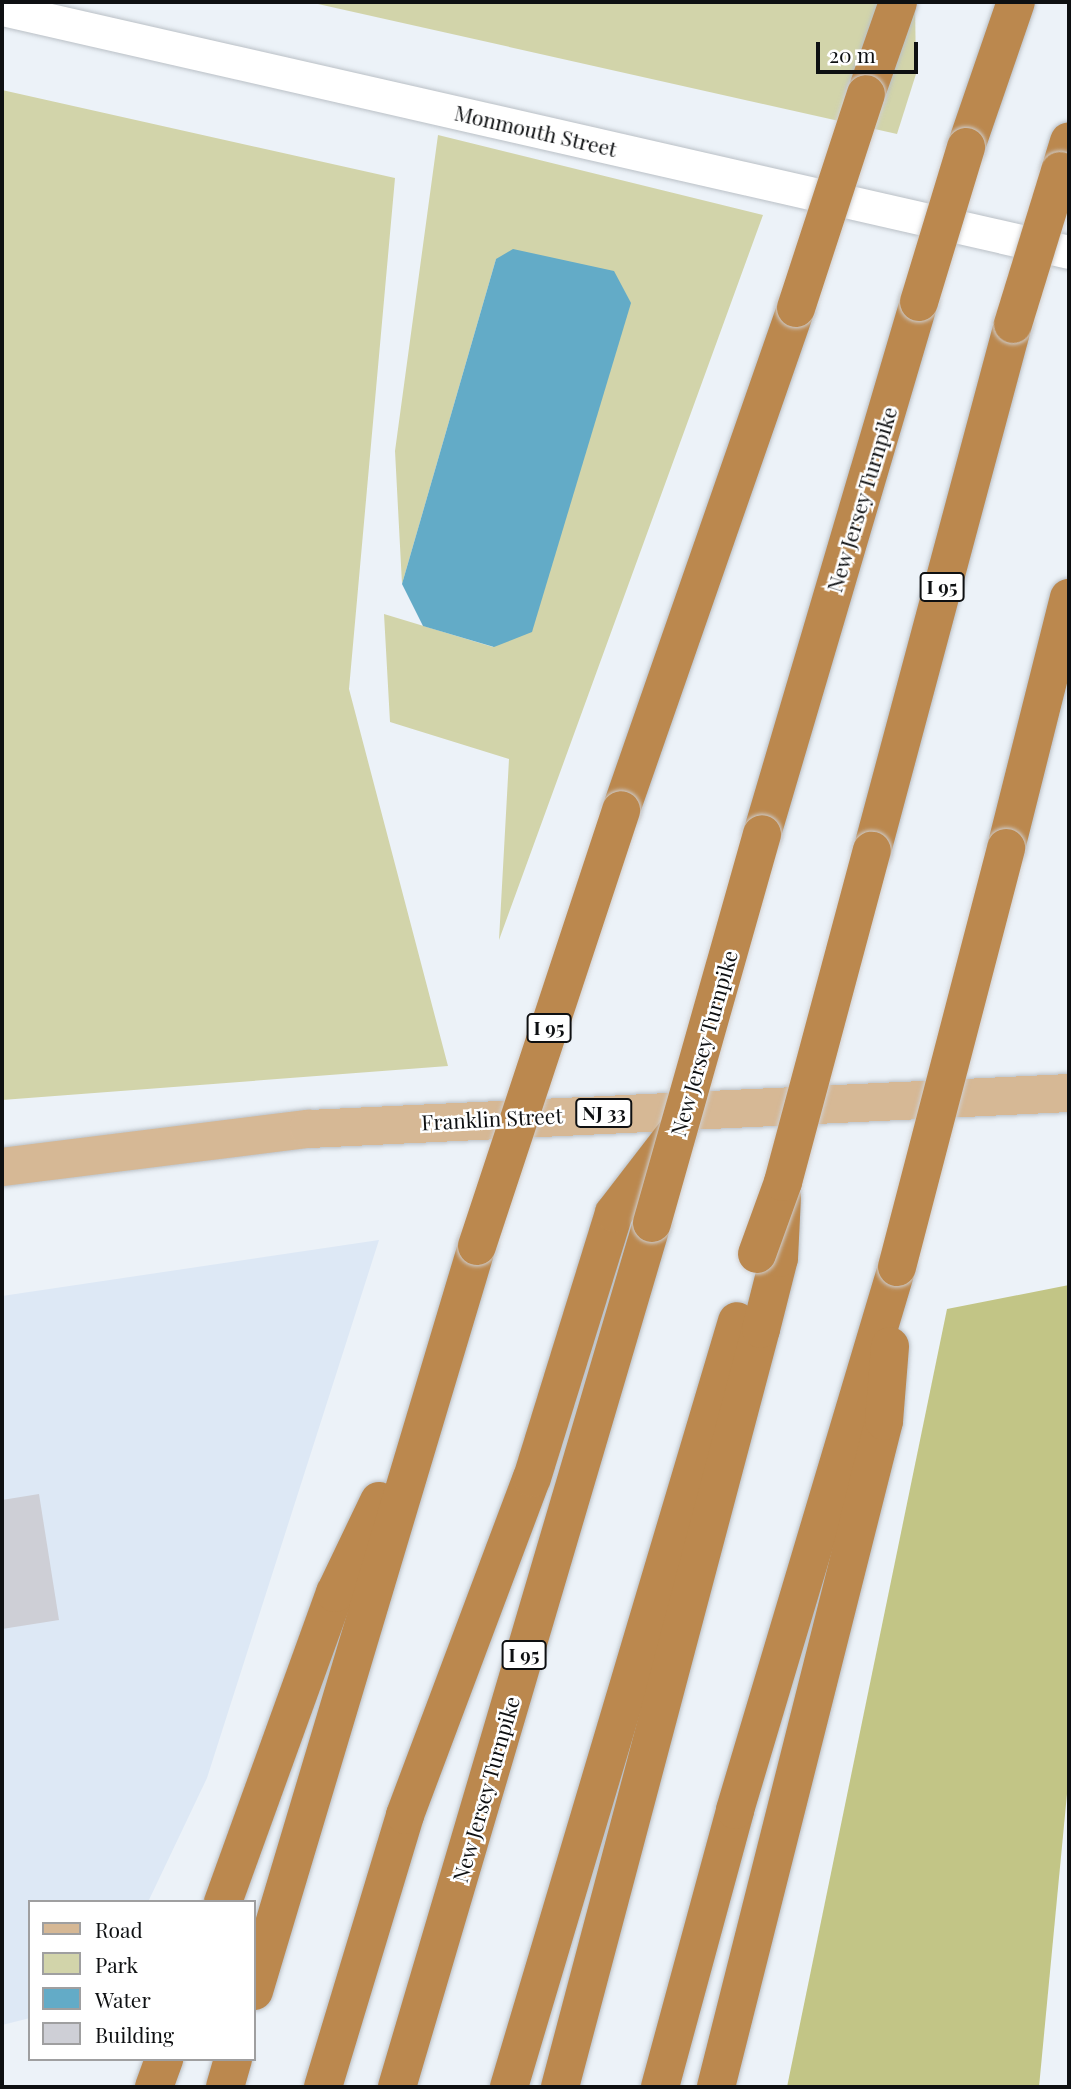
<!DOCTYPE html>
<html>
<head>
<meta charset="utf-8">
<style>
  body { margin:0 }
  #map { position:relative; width:1071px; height:2089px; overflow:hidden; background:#ecf2f8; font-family:"Playfair Display",serif }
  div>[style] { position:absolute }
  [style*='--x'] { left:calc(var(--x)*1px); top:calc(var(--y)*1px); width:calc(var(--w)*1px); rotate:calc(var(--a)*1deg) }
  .built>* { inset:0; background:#dde8f5 }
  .green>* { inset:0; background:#d2d4aa }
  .forest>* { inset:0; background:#c2c586 }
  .water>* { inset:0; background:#63abc7 }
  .building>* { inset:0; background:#cecfd6 }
  .roads { filter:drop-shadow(0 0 2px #bac0c6) drop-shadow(0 0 2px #bac0c6) }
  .minor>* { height:33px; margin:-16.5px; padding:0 16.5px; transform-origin:16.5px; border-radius:16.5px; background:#fff }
  .major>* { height:38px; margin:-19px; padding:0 19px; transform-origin:19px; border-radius:19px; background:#d6b895 }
  .highway>* { height:38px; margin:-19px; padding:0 19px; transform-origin:19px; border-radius:19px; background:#bb884e }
  .bridges { filter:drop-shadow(0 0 2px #cfcfd0) drop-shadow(0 0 2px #cfcfd0) }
  .highway-bridge>* { height:38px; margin:-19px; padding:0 19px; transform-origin:19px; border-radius:19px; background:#bb884e }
  span { translate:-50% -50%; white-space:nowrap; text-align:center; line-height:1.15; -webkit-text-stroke:5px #fff; paint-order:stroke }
  .shield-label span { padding:2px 5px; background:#fff; border:2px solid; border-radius:5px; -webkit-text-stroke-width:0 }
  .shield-label { font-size:19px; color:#0e1012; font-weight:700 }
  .street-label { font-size:21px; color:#0e1012 }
  .frame { position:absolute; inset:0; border:4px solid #0e1012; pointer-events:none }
  .legend { position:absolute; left:28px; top:1900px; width:228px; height:161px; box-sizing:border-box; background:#fff; border:2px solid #9f9fa0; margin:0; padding:9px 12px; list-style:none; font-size:21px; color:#0e1012 }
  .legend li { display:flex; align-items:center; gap:14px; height:35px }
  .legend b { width:35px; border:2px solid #9f9fa0 }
  .scale { position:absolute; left:816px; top:42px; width:102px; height:32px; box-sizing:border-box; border:4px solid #0e1012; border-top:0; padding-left:9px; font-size:21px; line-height:24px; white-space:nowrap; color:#0e1012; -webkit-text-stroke:5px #fff; paint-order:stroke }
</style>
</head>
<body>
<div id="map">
  <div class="built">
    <div style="clip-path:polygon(379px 1240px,207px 1778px,148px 1902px,30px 1902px,30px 2018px,2px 2025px,2px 1296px)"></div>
  </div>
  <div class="green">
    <div style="clip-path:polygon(309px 2px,915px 2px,916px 74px,897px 134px)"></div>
    <div style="clip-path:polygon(2px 90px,395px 178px,349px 689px,448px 1066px,2px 1100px)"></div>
    <div style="clip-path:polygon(438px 135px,763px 215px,499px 940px,509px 759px,390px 722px,384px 614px,493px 647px,496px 259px,402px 584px,395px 451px)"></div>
  </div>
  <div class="forest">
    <div style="clip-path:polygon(1069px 1285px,1069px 1773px,1039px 2087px,787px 2087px,947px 1309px)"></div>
  </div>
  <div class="water">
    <div style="clip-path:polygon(513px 249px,614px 271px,631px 303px,532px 632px,494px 647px,423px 626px,402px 584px,496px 259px)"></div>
  </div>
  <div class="building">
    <div style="clip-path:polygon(39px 1494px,59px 1620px,2px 1629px,2px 1500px)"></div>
  </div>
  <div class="roads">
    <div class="minor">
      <div style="--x:2;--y:9;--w:1094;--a:12.83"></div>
    </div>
    <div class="major">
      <div style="--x:2;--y:1167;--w:309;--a:-7.1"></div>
      <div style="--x:309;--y:1129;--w:761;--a:-2.71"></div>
    </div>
    <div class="highway">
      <div style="--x:866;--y:94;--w:97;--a:-70.8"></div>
      <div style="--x:966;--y:147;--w:153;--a:-71"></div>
      <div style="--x:1060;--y:171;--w:31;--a:-73"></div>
      <div style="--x:621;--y:810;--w:532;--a:-70.78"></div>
      <div style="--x:762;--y:834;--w:555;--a:-73.56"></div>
      <div style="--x:1006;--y:848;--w:258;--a:-75.9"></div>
      <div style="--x:872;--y:851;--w:546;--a:-75.02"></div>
      <div style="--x:223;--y:1902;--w:329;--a:-70.1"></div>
      <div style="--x:335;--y:1593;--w:102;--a:-64.4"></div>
      <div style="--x:254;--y:1991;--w:778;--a:-73.34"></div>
      <div style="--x:154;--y:2087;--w:30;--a:-70"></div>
      <div style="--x:225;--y:2087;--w:29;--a:-74"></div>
      <div style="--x:323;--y:2087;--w:284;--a:-73.2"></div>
      <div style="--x:405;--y:1815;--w:360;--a:-69.4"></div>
      <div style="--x:532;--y:1478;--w:277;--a:-72.8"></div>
      <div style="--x:614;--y:1213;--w:105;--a:-52.4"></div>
      <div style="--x:397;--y:2087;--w:901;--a:-73.56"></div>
      <div style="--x:509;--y:2087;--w:799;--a:-73.42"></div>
      <div style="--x:560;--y:2087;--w:784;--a:-75.15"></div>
      <div style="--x:761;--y:1329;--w:73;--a:-75.8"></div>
      <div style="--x:779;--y:1258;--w:61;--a:-87.2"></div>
      <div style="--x:660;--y:2087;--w:287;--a:-74.8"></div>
      <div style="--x:735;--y:1810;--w:567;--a:-73.39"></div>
      <div style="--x:716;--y:2087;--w:687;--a:-75.84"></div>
      <div style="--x:884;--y:1421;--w:75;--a:-85.4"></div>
    </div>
  </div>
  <div class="bridges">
    <div class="highway-bridge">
      <div style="--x:919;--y:302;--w:162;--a:-73.1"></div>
      <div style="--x:796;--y:308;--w:225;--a:-71.9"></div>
      <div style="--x:1013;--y:324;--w:160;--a:-72.9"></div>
      <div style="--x:652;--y:1223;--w:404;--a:-74.2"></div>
      <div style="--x:477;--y:1246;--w:459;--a:-71.7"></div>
      <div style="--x:757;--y:1254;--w:77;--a:-70.1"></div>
      <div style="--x:783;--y:1182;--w:343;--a:-75"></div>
      <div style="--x:897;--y:1267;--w:433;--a:-75.4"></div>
    </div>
  </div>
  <div class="shield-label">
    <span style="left:942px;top:587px">I 95</span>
    <span style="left:549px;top:1028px">I 95</span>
    <span style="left:604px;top:1113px">NJ 33</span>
    <span style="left:524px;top:1655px">I 95</span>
  </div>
  <div class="street-label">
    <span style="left:536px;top:130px;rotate:13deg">Monmouth Street</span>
    <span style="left:861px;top:499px;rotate:-73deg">New Jersey Turnpike</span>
    <span style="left:703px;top:1043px;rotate:-74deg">New Jersey Turnpike</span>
    <span style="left:492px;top:1118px;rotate:-3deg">Franklin Street</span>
    <span style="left:485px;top:1789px;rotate:-74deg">New Jersey Turnpike</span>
  </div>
  <div class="frame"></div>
  <ul class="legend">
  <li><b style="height:9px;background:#d6b895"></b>Road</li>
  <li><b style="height:19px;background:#d2d4aa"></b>Park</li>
  <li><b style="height:19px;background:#63abc7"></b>Water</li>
  <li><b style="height:19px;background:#cecfd6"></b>Building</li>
  </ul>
  <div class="scale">20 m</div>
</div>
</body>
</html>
